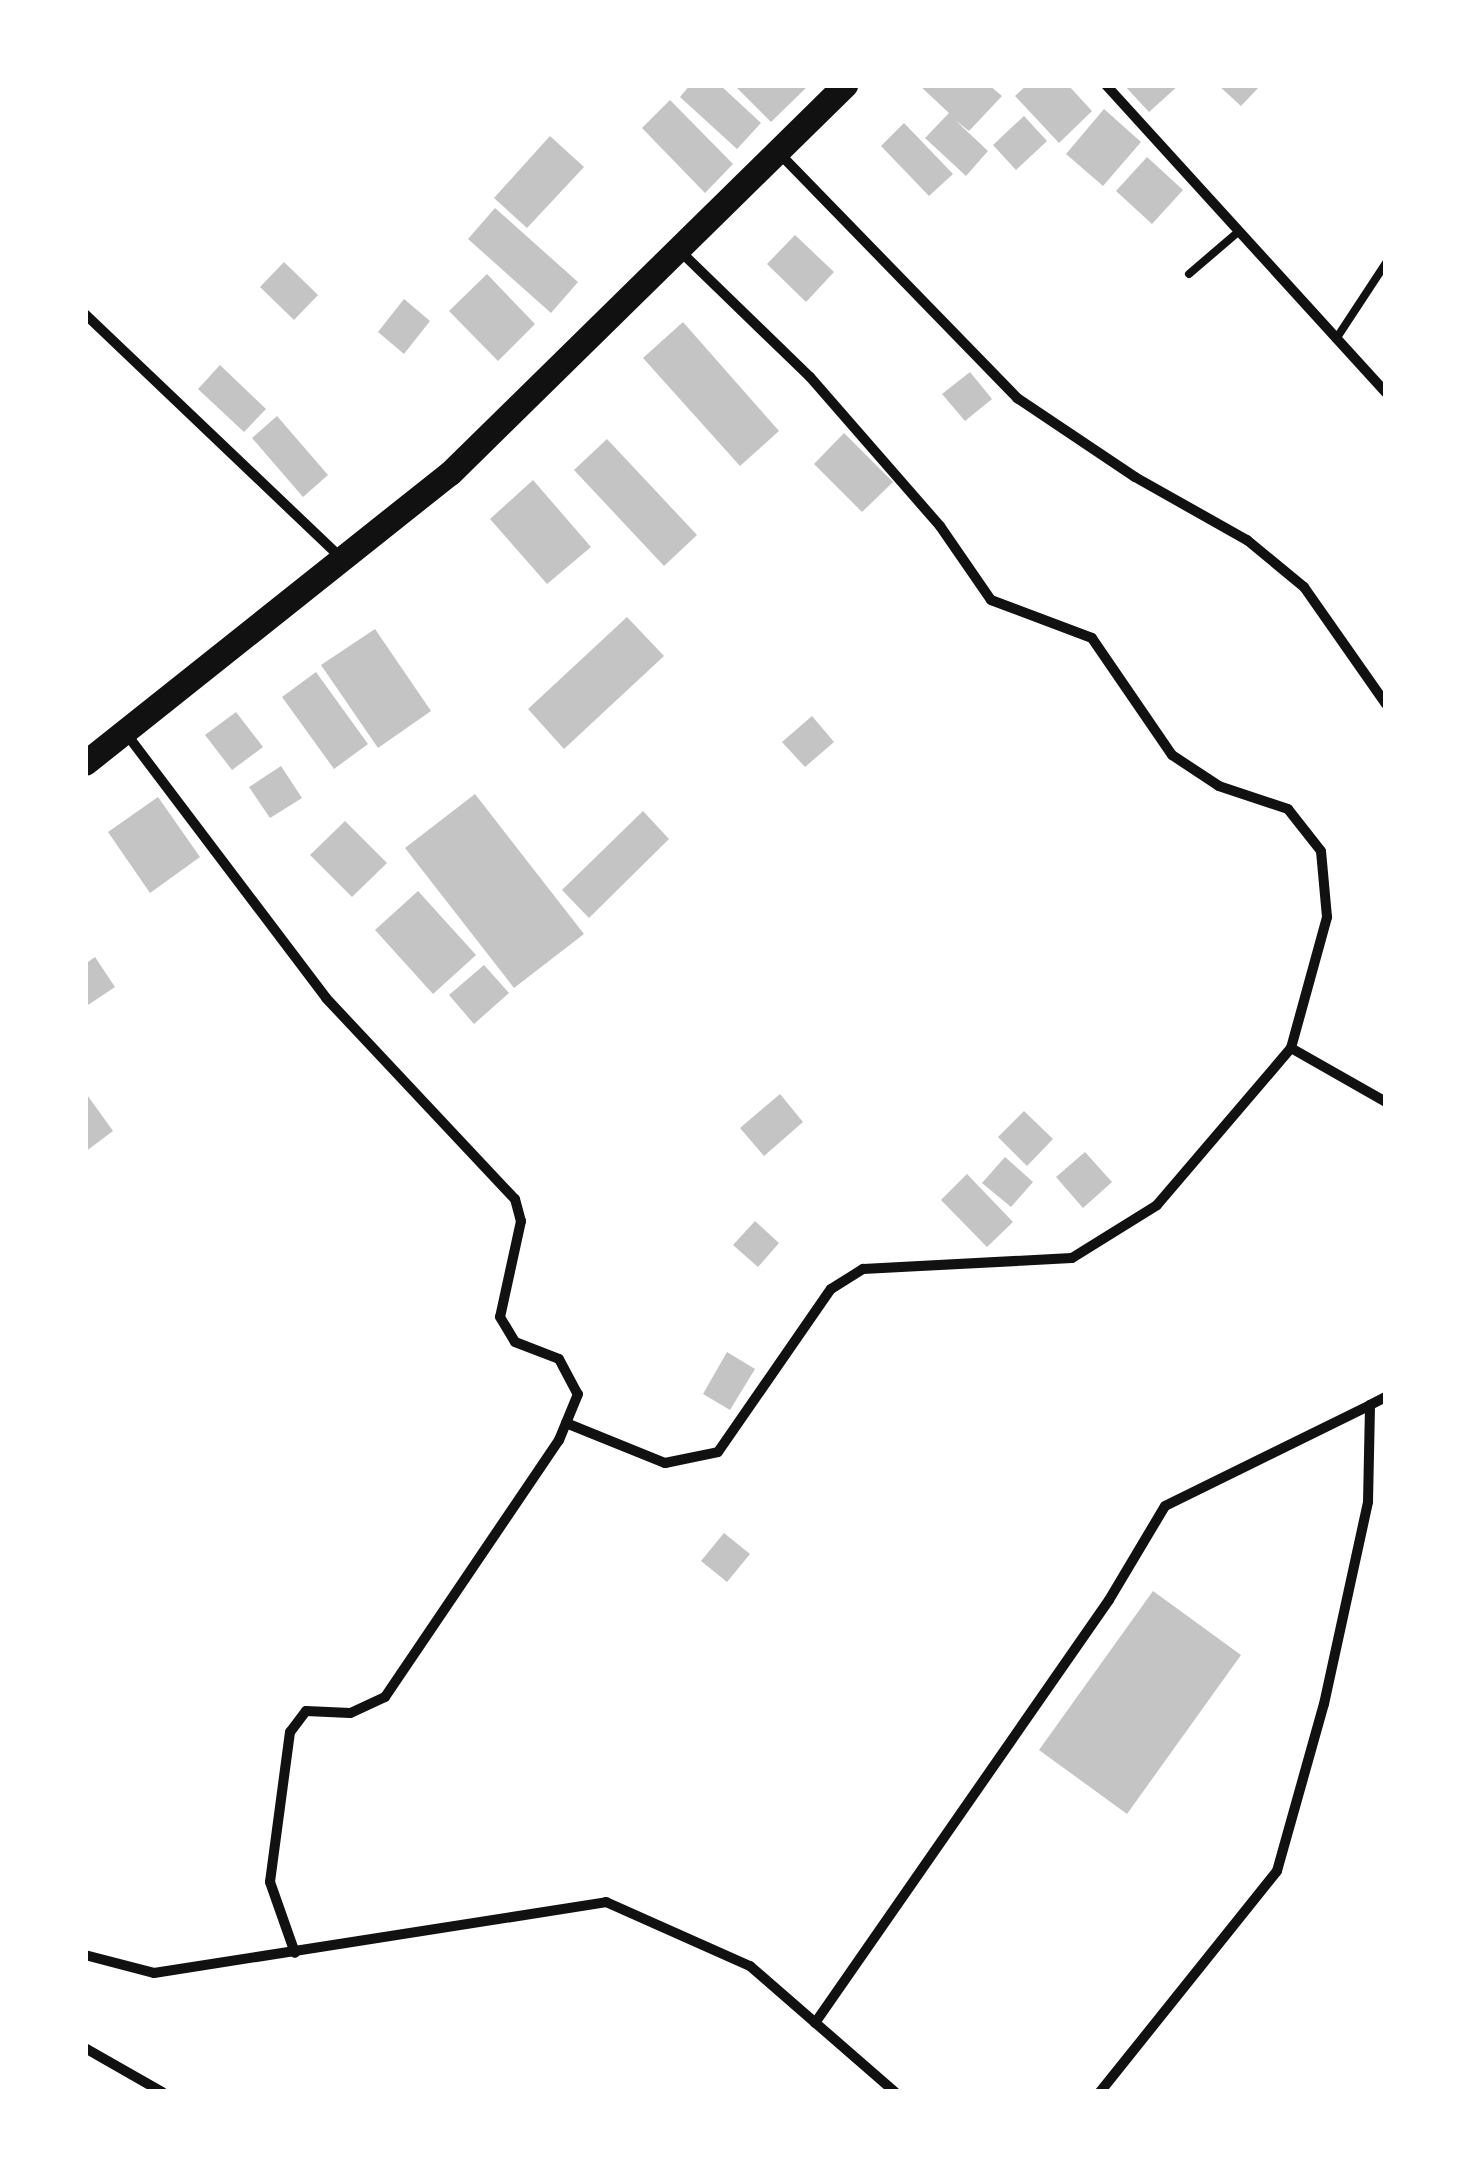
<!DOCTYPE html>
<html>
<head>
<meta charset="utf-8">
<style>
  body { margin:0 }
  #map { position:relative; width:1471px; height:2177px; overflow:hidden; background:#fff; font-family:Mulish,sans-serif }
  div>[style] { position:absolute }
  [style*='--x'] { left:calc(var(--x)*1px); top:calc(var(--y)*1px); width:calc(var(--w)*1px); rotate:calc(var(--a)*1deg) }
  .building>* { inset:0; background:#c4c4c4 }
  .service>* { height:8px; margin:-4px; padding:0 4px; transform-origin:4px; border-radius:4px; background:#111 }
  .minor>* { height:10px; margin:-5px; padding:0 5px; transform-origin:5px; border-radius:5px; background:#111 }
  .primary>* { height:25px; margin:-12.5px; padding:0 12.5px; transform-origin:12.5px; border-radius:12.5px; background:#111 }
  span { translate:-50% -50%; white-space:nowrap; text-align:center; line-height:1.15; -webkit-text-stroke:8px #fff; paint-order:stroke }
  .frame { position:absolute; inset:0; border:88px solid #fff; pointer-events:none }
</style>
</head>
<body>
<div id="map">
  <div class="building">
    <div style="clip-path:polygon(690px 85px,720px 85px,761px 123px,737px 149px,680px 97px)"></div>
    <div style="clip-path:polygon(734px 85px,809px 85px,771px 122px)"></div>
    <div style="clip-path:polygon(919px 85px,989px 85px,1002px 96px,969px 131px,955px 120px,988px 151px,966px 176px,925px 138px,949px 113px)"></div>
    <div style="clip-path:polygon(1027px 85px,1068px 85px,1092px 111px,1059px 143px,1015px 96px)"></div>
    <div style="clip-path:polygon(1124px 85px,1179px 85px,1149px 112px)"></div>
    <div style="clip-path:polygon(1218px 85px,1261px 85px,1241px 106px)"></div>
    <div style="clip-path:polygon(670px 100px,733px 164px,705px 193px,642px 128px)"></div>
    <div style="clip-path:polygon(1104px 109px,1141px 142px,1103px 186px,1066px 154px)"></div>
    <div style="clip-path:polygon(1024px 116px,1047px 141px,1016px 170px,993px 145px)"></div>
    <div style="clip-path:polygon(904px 123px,953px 174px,929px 196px,881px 146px)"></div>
    <div style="clip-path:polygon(550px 136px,584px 167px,527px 228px,494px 198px)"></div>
    <div style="clip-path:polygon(1147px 157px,1183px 190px,1152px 224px,1116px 191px)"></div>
    <div style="clip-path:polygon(495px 208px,578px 282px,551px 313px,468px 239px)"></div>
    <div style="clip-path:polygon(795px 235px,834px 272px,806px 302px,767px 264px)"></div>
    <div style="clip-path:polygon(284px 262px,318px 295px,294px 320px,260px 287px)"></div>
    <div style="clip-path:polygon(487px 274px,535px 324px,498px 361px,449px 311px)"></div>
    <div style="clip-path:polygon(404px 299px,430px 321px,404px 354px,378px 332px)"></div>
    <div style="clip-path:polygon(683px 322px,779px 431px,740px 466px,643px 358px)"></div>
    <div style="clip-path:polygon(220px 365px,266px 409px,244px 432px,198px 389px)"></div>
    <div style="clip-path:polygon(970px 372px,992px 399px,965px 421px,942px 394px)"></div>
    <div style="clip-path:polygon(277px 416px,328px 475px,303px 497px,252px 438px)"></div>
    <div style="clip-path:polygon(844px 433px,893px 482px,862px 512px,814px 464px)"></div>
    <div style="clip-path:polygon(607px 439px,697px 535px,664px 566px,574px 470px)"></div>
    <div style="clip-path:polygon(533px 480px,591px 547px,547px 584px,490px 519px)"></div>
    <div style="clip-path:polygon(627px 617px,664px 656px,564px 749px,528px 709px)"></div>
    <div style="clip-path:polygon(375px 629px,431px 711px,378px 748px,321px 665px)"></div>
    <div style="clip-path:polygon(316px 672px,368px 744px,334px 769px,282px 697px)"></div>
    <div style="clip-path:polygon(236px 712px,263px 747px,232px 770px,205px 735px)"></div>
    <div style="clip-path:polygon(812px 716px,834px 742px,805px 767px,782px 742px)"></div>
    <div style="clip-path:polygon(281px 766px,302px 798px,270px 818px,249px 787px)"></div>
    <div style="clip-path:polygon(475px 794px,584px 934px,514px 988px,405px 848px)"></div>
    <div style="clip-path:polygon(158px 797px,200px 857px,150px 893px,108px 832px)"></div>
    <div style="clip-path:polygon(643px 811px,669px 839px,589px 918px,562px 890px)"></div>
    <div style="clip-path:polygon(345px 821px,387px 863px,352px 897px,310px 855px)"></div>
    <div style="clip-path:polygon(418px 891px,476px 955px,433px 994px,375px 930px)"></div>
    <div style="clip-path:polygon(95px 957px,115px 987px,85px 1007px,85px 964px)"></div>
    <div style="clip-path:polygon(484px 965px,509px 993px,474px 1024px,449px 995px)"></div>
    <div style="clip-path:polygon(85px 1092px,113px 1131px,85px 1152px)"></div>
    <div style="clip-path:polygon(780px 1094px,803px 1122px,764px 1156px,740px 1128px)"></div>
    <div style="clip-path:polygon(1024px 1111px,1053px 1139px,1027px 1166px,998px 1137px)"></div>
    <div style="clip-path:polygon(1085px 1152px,1112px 1182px,1083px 1208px,1056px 1177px)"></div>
    <div style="clip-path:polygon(1005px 1157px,1033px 1182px,1011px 1207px,982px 1183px)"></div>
    <div style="clip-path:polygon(967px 1174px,1013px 1222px,987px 1247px,941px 1200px)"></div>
    <div style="clip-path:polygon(755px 1221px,779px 1243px,758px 1267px,733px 1245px)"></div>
    <div style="clip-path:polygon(727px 1352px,755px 1369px,730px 1410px,703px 1394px)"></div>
    <div style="clip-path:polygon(724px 1533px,750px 1554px,727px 1582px,701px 1561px)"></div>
    <div style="clip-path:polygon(1153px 1591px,1241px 1655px,1127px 1814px,1039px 1750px)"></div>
  </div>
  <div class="service">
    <div style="--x:1189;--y:274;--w:65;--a:-40.6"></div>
    <div style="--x:1336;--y:339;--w:91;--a:-56.7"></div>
  </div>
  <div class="minor">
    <div style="--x:1106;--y:85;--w:416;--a:47.7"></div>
    <div style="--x:779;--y:153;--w:342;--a:45.8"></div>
    <div style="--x:1017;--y:398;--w:142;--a:33.8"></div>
    <div style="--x:1135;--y:477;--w:129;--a:29.4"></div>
    <div style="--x:1247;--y:540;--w:74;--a:39.5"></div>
    <div style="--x:1304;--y:587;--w:143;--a:55"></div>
    <div style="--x:85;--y:314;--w:354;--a:43.6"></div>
    <div style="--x:125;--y:732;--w:333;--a:52.9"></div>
    <div style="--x:326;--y:998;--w:276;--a:46.8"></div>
    <div style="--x:515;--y:1199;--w:23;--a:75"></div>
    <div style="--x:521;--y:1221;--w:98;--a:102.3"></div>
    <div style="--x:500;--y:1317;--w:29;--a:59"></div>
    <div style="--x:515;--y:1342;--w:47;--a:21.1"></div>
    <div style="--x:559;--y:1359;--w:40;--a:62"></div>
    <div style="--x:578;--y:1394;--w:50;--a:112.4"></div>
    <div style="--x:559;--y:1440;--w:310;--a:124.1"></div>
    <div style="--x:385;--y:1697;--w:38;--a:155"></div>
    <div style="--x:350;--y:1713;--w:44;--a:-177.4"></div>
    <div style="--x:306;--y:1711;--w:26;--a:127"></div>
    <div style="--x:290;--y:1732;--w:151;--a:97.6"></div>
    <div style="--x:270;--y:1882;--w:75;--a:70.6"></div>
    <div style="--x:1291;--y:1048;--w:109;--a:29.6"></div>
    <div style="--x:566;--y:1423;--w:107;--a:22"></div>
    <div style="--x:665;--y:1463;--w:54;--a:-11.7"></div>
    <div style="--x:718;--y:1452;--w:198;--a:-55.3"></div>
    <div style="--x:831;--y:1289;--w:38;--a:-32"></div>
    <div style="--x:863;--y:1269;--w:209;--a:-3"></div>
    <div style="--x:1072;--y:1258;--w:100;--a:-31.9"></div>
    <div style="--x:1157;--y:1205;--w:206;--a:-49.5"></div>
    <div style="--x:1291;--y:1048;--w:136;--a:-74.6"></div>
    <div style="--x:1327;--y:917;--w:66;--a:-95.2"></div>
    <div style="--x:1321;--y:851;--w:53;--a:-128.2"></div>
    <div style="--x:1288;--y:809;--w:73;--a:-161.6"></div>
    <div style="--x:1219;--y:786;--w:56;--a:-146.6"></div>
    <div style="--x:1172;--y:755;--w:142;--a:-124.4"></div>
    <div style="--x:1092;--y:638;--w:108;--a:-159.4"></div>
    <div style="--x:991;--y:600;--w:90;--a:-124.6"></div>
    <div style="--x:940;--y:526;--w:198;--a:-131.1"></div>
    <div style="--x:810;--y:377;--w:184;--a:-135.9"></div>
    <div style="--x:85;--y:1955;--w:71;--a:14.6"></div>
    <div style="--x:154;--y:1973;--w:458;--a:-8.9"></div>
    <div style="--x:606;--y:1902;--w:158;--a:24"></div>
    <div style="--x:750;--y:1966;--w:192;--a:41"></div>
    <div style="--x:815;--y:2023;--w:515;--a:-55.2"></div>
    <div style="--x:1109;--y:1600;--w:109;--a:-59.2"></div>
    <div style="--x:1165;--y:1506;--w:229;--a:-26.2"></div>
    <div style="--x:85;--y:2048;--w:89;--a:29.7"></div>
    <div style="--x:1100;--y:2092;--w:283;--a:-51.3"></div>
    <div style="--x:1277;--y:1871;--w:173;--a:-74.3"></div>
    <div style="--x:1324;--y:1704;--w:207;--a:-77.7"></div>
    <div style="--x:1368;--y:1502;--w:97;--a:-88.8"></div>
    <div style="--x:1370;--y:1405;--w:18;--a:-27"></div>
  </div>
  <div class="primary">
    <div style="--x:85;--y:763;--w:466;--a:-38.5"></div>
    <div style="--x:450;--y:473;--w:554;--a:-44.49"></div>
  </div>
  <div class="frame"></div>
</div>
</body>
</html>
